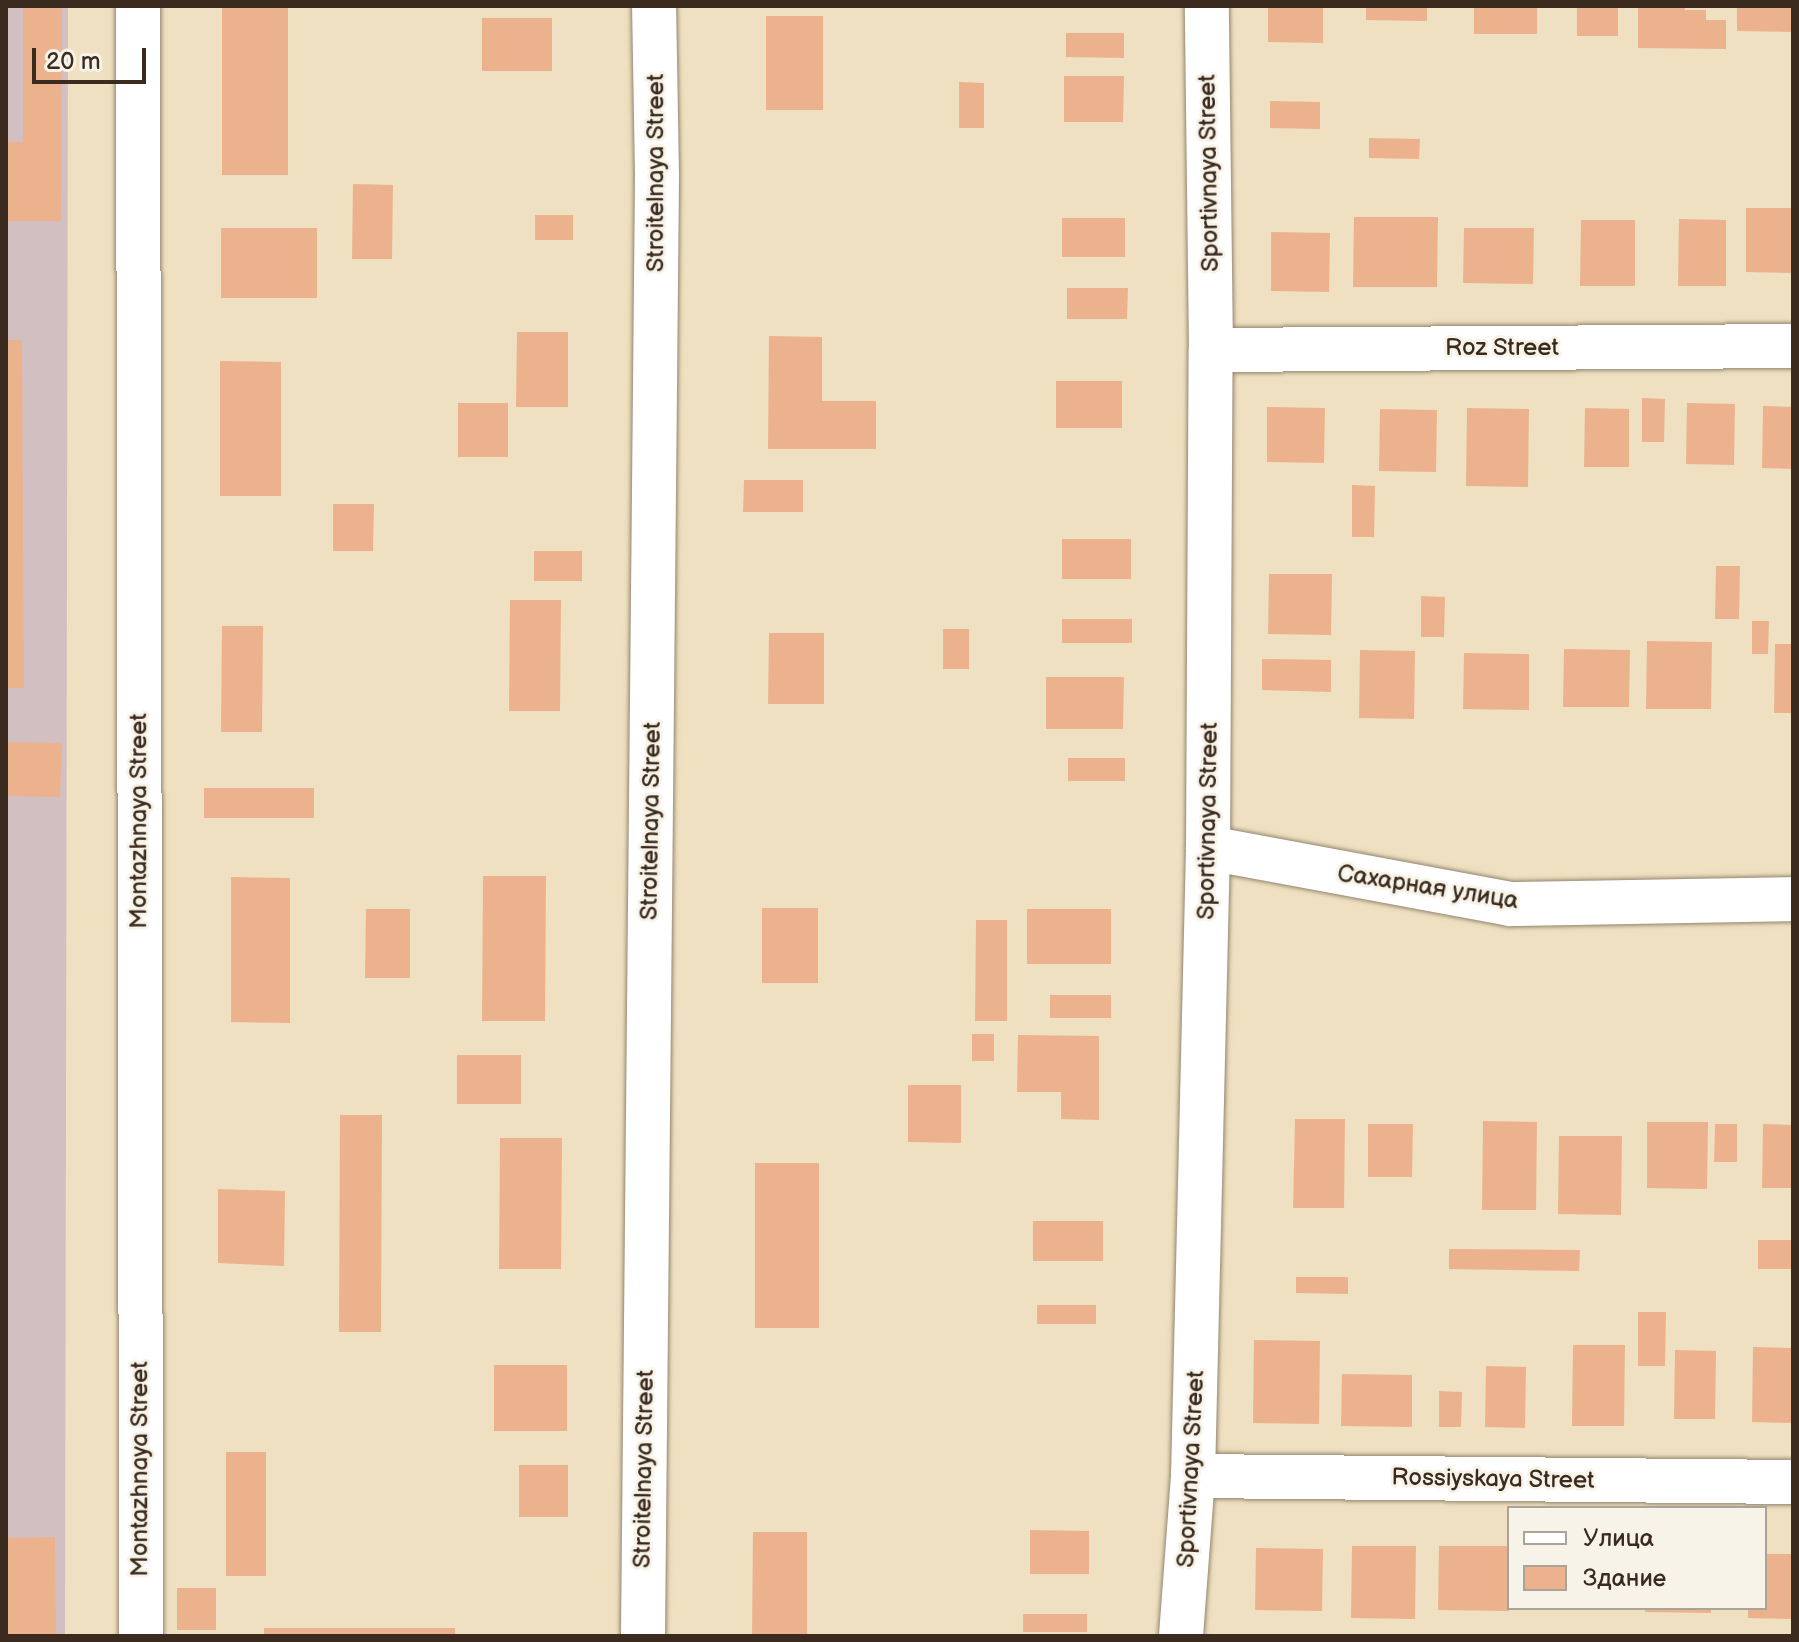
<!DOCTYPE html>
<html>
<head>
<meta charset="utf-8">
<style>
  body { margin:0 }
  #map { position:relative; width:1799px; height:1642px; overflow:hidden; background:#eee0c0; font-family:"Balsamiq Sans",sans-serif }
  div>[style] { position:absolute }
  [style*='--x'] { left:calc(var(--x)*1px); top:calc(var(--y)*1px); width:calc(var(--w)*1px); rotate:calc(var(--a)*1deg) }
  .industrial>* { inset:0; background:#d2bfc1 }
  .building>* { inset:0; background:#ecb28e }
  .roads { filter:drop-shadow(0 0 2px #94856f) drop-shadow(0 0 2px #94856f) }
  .minor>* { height:44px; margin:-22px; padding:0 22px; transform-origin:22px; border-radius:22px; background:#fff }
  .tertiary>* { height:44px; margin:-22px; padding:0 22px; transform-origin:22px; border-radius:22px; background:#fff }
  span { translate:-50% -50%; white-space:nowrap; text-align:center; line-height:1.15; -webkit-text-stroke:6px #f7f3e8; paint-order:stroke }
  .street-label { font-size:24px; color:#3b2a1e }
  .frame { position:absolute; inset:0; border:8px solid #3b2a1e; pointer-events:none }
  .legend { position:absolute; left:1507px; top:1506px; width:260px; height:104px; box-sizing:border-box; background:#f7f3e8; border:2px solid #aca397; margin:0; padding:10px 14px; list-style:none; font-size:24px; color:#3b2a1e }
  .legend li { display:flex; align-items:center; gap:16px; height:40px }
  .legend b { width:40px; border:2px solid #aca397 }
  .scale { position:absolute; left:32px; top:48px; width:114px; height:36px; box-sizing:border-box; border:4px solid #3b2a1e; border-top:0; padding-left:10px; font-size:24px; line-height:28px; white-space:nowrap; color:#3b2a1e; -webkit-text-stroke:6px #f7f3e8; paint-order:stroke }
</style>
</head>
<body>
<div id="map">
  <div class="industrial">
    <div style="clip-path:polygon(6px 6px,68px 6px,65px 1636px,6px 1636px)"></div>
  </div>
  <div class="building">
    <div style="clip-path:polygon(23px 6px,62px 6px,61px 221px,6px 221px,6px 142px,23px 142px)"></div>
    <div style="clip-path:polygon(222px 6px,288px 6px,288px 175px,222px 175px)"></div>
    <div style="clip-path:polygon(1268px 6px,1323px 6px,1323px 43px,1268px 42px)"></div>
    <div style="clip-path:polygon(1366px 6px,1427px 6px,1427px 21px,1366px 20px)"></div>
    <div style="clip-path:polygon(1474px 6px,1537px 6px,1537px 34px,1474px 34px)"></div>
    <div style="clip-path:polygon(1577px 6px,1618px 6px,1618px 36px,1577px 36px)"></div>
    <div style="clip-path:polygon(1638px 6px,1685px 6px,1685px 10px,1706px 10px,1706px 20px,1726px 20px,1726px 49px,1638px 48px)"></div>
    <div style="clip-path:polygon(1737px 6px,1793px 6px,1793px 32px,1737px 31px)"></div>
    <div style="clip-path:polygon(766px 16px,823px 16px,823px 110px,766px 110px)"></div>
    <div style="clip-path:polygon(482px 18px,552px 18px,552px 71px,482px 71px)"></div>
    <div style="clip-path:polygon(1066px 33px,1124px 33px,1124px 58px,1066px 57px)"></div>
    <div style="clip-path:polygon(1064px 76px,1124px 76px,1123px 122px,1064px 122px)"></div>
    <div style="clip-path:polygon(959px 82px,984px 83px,984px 128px,959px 128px)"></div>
    <div style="clip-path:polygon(1270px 101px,1320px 102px,1320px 129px,1270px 128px)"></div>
    <div style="clip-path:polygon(1369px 138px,1420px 139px,1419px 159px,1369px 158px)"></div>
    <div style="clip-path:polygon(353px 184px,393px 185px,392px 259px,352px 259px)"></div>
    <div style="clip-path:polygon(1746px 208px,1793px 208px,1793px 273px,1746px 272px)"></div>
    <div style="clip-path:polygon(535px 215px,573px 215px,573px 240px,535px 240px)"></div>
    <div style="clip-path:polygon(1354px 217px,1438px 217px,1437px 287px,1353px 287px)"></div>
    <div style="clip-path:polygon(1062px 218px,1125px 218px,1125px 257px,1062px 257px)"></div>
    <div style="clip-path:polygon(1679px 219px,1726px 220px,1726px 286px,1678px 286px)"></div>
    <div style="clip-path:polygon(1581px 220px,1635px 220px,1635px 286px,1580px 286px)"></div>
    <div style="clip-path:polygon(221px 228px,317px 228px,317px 298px,221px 298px)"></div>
    <div style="clip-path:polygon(1464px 228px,1534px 228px,1533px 284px,1463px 283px)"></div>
    <div style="clip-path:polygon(1271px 232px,1330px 233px,1329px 292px,1271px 291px)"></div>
    <div style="clip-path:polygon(1067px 288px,1128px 288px,1127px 319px,1067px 319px)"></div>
    <div style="clip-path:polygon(517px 332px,568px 332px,568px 407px,516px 407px)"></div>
    <div style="clip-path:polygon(769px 336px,822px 337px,822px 401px,876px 401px,876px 449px,768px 449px)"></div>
    <div style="clip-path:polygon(6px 340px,22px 340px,24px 688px,6px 688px)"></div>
    <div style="clip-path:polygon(220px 361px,281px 362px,281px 496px,220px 496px)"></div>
    <div style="clip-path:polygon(1056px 381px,1122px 381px,1122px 428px,1056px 428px)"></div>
    <div style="clip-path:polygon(1642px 398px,1665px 399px,1664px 442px,1642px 442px)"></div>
    <div style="clip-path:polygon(458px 403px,508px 403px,508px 457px,458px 457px)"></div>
    <div style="clip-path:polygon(1687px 403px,1735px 404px,1734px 465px,1686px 464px)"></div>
    <div style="clip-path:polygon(1763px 406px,1793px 407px,1793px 469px,1762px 468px)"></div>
    <div style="clip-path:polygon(1267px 407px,1325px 408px,1324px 463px,1267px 462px)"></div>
    <div style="clip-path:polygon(1467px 408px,1529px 409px,1528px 487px,1466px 486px)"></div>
    <div style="clip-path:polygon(1585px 408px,1629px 409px,1629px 467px,1584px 467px)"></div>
    <div style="clip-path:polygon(1380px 409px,1437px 410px,1436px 472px,1379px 471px)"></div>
    <div style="clip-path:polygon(744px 480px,803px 480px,803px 512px,743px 512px)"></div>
    <div style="clip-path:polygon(1352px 485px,1375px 486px,1374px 537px,1352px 537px)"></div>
    <div style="clip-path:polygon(333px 504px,374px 504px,373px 551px,333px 551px)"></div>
    <div style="clip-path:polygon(1062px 539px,1131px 539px,1131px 579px,1062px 579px)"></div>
    <div style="clip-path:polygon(534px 551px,582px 551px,582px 581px,534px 581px)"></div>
    <div style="clip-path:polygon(1716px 566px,1740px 566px,1739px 619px,1715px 619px)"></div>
    <div style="clip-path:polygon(1269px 574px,1332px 574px,1331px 635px,1268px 634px)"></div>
    <div style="clip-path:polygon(1421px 596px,1445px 597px,1444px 637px,1421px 637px)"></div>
    <div style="clip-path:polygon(510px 600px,561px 600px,560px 711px,509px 711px)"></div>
    <div style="clip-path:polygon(1062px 619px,1132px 619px,1132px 643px,1062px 643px)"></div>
    <div style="clip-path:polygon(1752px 621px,1769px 621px,1768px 654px,1752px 654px)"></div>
    <div style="clip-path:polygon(222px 626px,263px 626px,262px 732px,221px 732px)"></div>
    <div style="clip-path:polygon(943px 629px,969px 629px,969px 669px,943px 669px)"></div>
    <div style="clip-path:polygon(769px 633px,824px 633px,824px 704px,768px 704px)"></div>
    <div style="clip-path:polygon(1647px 641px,1712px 642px,1711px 709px,1646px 709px)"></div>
    <div style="clip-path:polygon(1775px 644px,1793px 644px,1793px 713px,1774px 713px)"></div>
    <div style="clip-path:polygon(1564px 649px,1630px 650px,1629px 707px,1563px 707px)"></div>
    <div style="clip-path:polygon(1360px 650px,1415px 651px,1414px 719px,1359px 718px)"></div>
    <div style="clip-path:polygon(1464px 653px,1529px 654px,1529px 710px,1463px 709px)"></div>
    <div style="clip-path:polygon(1262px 659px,1331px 660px,1331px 692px,1262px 690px)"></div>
    <div style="clip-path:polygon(1046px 677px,1124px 677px,1123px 729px,1046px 729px)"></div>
    <div style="clip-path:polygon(6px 742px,62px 743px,60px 797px,6px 796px)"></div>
    <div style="clip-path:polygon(1068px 758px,1125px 758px,1125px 781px,1068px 781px)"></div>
    <div style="clip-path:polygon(204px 788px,314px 788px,314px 818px,204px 818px)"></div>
    <div style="clip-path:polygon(483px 876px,546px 876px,545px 1021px,482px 1021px)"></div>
    <div style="clip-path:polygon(231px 877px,290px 878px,290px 1023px,231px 1022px)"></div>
    <div style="clip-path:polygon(762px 908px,818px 908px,818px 983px,762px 983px)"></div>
    <div style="clip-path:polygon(366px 909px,410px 909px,410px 978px,365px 978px)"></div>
    <div style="clip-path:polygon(1027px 909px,1111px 909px,1111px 964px,1027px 964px)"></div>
    <div style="clip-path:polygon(976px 920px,1007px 920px,1007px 1021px,975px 1021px)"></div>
    <div style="clip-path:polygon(1050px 995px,1111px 995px,1111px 1018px,1050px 1018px)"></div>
    <div style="clip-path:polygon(972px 1034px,994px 1034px,994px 1061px,972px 1061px)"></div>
    <div style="clip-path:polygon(1018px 1035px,1099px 1036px,1099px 1120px,1061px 1119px,1061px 1092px,1017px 1092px)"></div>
    <div style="clip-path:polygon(457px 1055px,521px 1055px,521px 1104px,457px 1104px)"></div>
    <div style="clip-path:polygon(908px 1085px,961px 1085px,961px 1143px,908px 1142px)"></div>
    <div style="clip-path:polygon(340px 1115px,382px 1115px,381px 1332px,339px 1332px)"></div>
    <div style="clip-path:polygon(1295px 1119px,1345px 1119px,1344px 1208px,1293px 1208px)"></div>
    <div style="clip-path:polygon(1483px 1121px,1537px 1122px,1536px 1210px,1482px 1210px)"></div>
    <div style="clip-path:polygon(1647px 1122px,1708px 1122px,1707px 1189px,1647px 1188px)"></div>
    <div style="clip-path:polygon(1368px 1124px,1413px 1124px,1412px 1177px,1368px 1177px)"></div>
    <div style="clip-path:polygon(1715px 1124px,1737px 1124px,1737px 1162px,1714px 1162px)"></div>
    <div style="clip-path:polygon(1763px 1124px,1793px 1125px,1793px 1188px,1762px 1188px)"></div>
    <div style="clip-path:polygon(1559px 1136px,1622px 1136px,1621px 1215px,1558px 1214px)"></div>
    <div style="clip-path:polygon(500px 1138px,562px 1138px,561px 1269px,499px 1269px)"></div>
    <div style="clip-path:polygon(755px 1163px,819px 1163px,819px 1328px,755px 1328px)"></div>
    <div style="clip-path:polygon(218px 1189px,285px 1191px,284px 1266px,218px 1263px)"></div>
    <div style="clip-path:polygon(1033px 1221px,1103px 1221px,1103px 1261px,1033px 1261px)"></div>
    <div style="clip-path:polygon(1758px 1240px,1793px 1240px,1793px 1269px,1758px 1269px)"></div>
    <div style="clip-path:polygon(1449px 1249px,1580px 1250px,1579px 1271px,1449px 1269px)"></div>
    <div style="clip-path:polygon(1296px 1277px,1348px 1277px,1348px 1294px,1296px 1293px)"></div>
    <div style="clip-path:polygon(1037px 1305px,1096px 1305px,1096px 1324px,1037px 1324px)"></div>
    <div style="clip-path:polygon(1638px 1312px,1666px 1312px,1665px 1366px,1638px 1366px)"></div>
    <div style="clip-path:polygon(1254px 1340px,1320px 1341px,1319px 1424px,1253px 1423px)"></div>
    <div style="clip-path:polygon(1573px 1345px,1625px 1345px,1624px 1426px,1572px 1426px)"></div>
    <div style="clip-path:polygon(1753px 1347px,1793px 1348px,1793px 1423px,1752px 1422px)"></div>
    <div style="clip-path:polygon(1675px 1350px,1716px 1351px,1715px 1419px,1674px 1419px)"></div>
    <div style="clip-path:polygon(494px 1365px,567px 1365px,567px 1431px,494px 1431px)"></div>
    <div style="clip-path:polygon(1486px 1366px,1526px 1367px,1525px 1428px,1485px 1427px)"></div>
    <div style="clip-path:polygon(1342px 1374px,1412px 1375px,1412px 1427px,1341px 1426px)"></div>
    <div style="clip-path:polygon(1439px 1391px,1462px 1392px,1461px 1427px,1439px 1427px)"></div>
    <div style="clip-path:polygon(226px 1452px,266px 1452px,266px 1576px,226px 1576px)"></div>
    <div style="clip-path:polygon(519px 1465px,568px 1465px,568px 1517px,519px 1517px)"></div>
    <div style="clip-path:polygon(1030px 1530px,1089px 1531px,1089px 1574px,1030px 1574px)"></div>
    <div style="clip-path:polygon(753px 1532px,807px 1532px,807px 1636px,752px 1636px)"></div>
    <div style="clip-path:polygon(55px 1537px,56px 1636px,6px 1636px,6px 1538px)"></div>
    <div style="clip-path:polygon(1352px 1546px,1416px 1546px,1415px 1619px,1351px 1618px)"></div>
    <div style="clip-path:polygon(1439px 1546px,1509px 1546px,1509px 1611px,1438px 1610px)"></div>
    <div style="clip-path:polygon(1256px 1548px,1323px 1549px,1322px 1611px,1255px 1610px)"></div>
    <div style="clip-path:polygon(1765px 1554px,1793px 1554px,1793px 1619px,1748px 1618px,1748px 1608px,1765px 1608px)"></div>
    <div style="clip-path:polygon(177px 1588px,216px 1588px,216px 1630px,177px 1630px)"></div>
    <div style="clip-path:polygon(1645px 1608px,1711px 1608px,1711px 1613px,1645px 1612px)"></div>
    <div style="clip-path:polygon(1023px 1614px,1087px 1614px,1087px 1632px,1023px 1632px)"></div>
    <div style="clip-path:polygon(264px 1628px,455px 1628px,455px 1636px,264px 1636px)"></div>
  </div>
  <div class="roads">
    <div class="minor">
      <div style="--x:138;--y:6;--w:1630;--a:89.89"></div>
      <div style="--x:1211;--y:350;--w:582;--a:-0.39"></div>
      <div style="--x:1208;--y:848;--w:307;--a:10.5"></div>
      <div style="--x:1510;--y:904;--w:283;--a:-1"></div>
      <div style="--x:1193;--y:1476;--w:600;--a:0.57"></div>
      <div style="--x:1181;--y:1636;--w:160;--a:-85.7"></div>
      <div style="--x:1193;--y:1476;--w:628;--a:-88.63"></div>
      <div style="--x:1208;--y:848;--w:498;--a:-89.7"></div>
      <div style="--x:1211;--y:350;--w:344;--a:-90.7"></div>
    </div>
    <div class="tertiary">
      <div style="--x:643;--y:1636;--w:1462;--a:-89.45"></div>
      <div style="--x:657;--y:174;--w:168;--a:-91"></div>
    </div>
  </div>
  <div class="street-label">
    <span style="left:656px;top:173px;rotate:-90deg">Stroitelnaya Street</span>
    <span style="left:1209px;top:173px;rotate:-91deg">Sportivnaya Street</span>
    <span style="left:1502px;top:348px">Roz Street</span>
    <span style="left:139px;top:821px;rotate:-90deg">Montazhnaya Street</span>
    <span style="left:651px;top:821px;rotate:-89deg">Stroitelnaya Street</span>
    <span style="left:1208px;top:821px;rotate:-89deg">Sportivnaya Street</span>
    <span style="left:1428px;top:887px;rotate:9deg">Сахарная улица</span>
    <span style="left:140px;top:1469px;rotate:-90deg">Montazhnaya Street</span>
    <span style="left:644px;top:1469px;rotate:-89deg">Stroitelnaya Street</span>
    <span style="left:1191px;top:1469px;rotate:-87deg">Sportivnaya Street</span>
    <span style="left:1493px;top:1479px;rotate:1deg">Rossiyskaya Street</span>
  </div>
  <div class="frame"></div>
  <ul class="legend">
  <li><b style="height:10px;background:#fff"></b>Улица</li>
  <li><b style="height:22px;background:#ecb28e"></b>Здание</li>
  </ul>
  <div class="scale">20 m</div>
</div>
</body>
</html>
